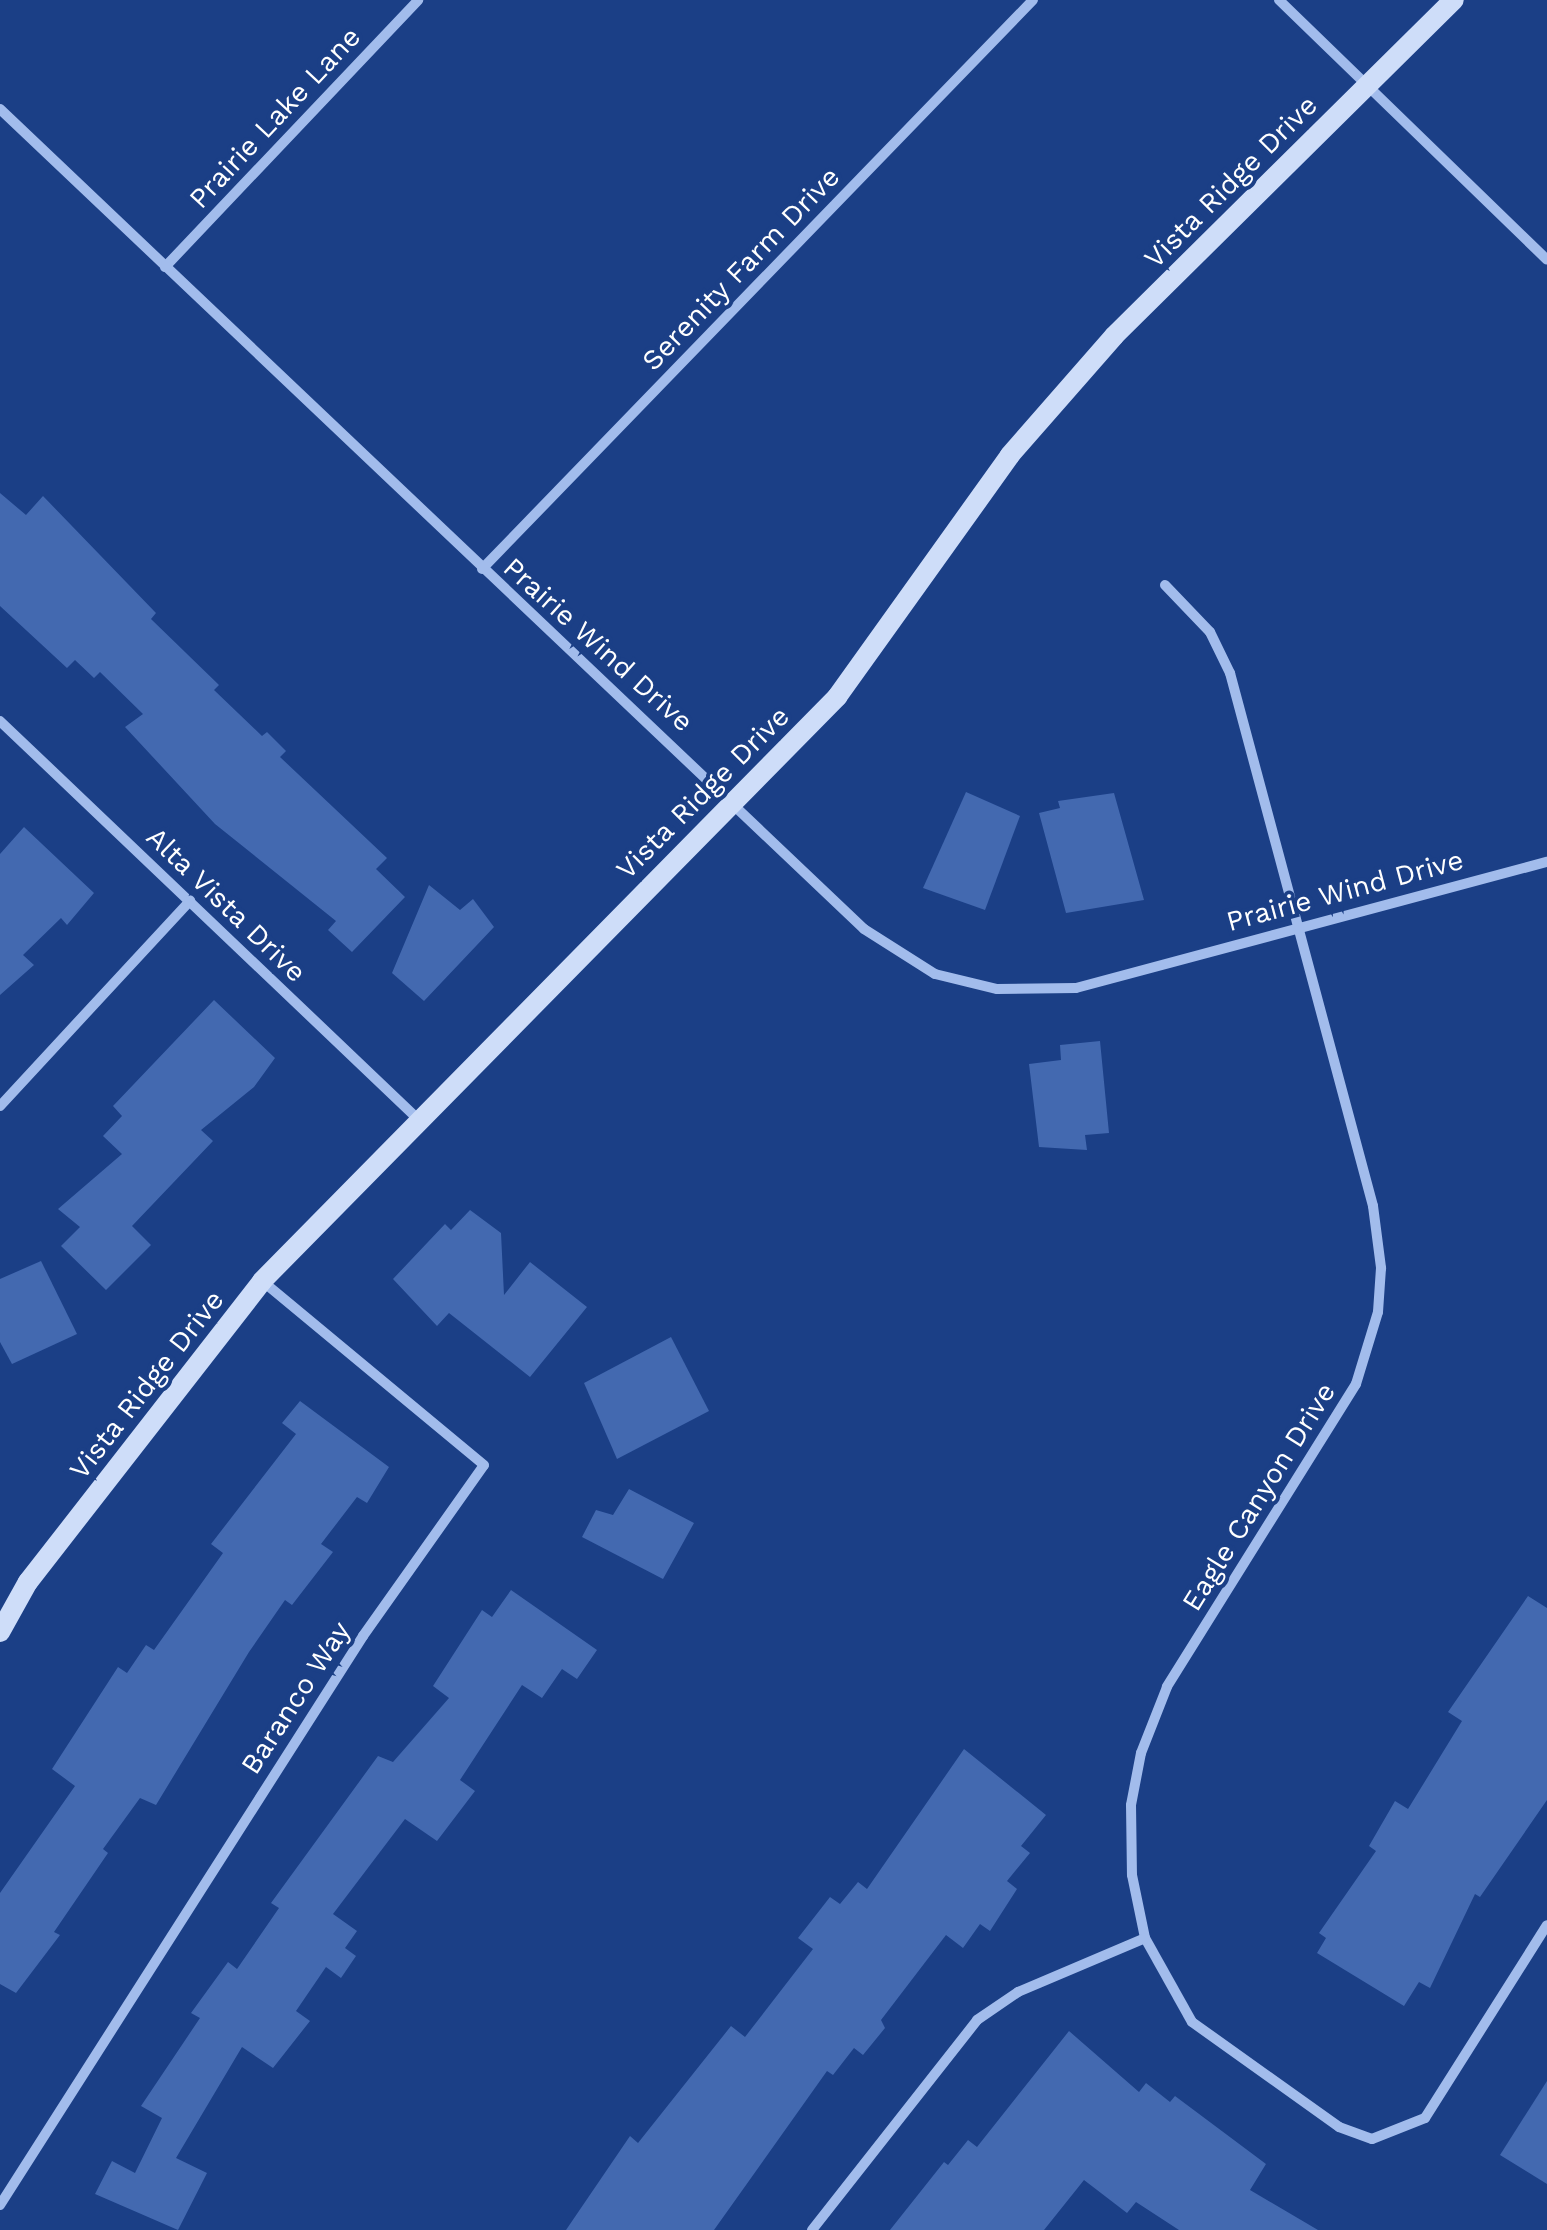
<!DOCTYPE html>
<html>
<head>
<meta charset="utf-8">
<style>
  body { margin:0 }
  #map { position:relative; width:1547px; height:2230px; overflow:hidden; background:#1b3f86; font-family:"Work Sans",sans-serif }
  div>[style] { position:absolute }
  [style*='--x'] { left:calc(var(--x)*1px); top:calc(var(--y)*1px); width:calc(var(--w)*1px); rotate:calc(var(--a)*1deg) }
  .building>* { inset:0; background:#4369b0 }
  .street>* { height:10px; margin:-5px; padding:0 5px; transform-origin:5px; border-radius:5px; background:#a2bcec }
  .secondary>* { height:20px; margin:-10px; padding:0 10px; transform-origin:10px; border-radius:10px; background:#ceddf9 }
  span { translate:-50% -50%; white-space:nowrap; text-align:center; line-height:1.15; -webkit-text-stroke:8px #1b3f86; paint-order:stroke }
  .street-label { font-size:28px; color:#fff }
</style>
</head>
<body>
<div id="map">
  <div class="building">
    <div style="clip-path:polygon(0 493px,26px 515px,43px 496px,156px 613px,151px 619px,219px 685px,214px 690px,262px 736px,267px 732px,286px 751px,280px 757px,387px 858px,376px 869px,405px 897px,352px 952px,328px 930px,336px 921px,215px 824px,125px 727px,143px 714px,100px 672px,94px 678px,75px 660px,67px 668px,0 606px)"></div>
    <div style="clip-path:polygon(966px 792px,1020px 816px,985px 910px,923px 888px)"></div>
    <div style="clip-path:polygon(1114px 793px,1144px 900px,1066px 913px,1039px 813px,1060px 808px,1058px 801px)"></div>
    <div style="clip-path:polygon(24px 827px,94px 893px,67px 925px,61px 918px,23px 955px,34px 965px,0 995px,0 854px)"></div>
    <div style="clip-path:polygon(429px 885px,460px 910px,473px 899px,494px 927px,424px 1001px,392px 973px)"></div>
    <div style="clip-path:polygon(214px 1000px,275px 1058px,254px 1087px,201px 1130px,213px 1141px,132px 1226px,151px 1245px,106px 1290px,61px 1246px,80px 1227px,58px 1209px,122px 1154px,103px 1136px,122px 1116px,113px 1106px)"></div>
    <div style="clip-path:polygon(1100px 1041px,1109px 1133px,1085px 1135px,1087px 1150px,1039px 1147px,1029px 1064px,1061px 1060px,1060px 1045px)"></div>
    <div style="clip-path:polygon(470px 1210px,501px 1233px,504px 1295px,530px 1262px,587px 1307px,530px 1377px,449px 1313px,437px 1326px,393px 1279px,445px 1224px,451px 1230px)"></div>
    <div style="clip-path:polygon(41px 1261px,77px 1334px,12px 1364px,0 1342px,0 1279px)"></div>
    <div style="clip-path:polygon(671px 1337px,709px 1411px,617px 1459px,584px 1383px)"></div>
    <div style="clip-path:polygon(300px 1401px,389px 1467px,367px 1503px,357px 1497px,321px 1544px,333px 1552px,292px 1605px,285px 1600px,249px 1652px,156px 1805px,140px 1798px,103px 1849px,108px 1853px,54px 1932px,60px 1935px,16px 1993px,0 1984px,0 1893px,75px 1786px,52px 1769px,118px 1667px,127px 1673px,146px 1645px,154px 1650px,223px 1553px,211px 1544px,296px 1434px,282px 1423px)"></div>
    <div style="clip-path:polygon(629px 1489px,694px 1523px,663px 1579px,582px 1537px,596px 1510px,613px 1515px)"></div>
    <div style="clip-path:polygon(511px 1590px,597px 1650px,577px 1679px,562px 1669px,542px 1698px,522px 1685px,460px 1780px,475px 1791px,437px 1841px,405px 1819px,333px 1914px,357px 1931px,345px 1948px,356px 1956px,341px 1978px,326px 1967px,296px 2011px,310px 2021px,273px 2068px,242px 2047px,176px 2158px,207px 2173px,178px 2230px,95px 2194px,112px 2161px,135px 2173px,162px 2118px,141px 2106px,200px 2018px,191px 2013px,228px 1962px,237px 1969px,279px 1908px,271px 1903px,378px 1756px,393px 1762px,449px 1698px,433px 1686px,482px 1610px,492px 1617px)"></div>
    <div style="clip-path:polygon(1528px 1596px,1547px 1608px,1547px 1800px,1480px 1897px,1475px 1894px,1430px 1988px,1419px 1982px,1404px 2006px,1317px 1953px,1326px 1938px,1319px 1933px,1376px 1851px,1369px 1846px,1395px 1801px,1408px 1809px,1462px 1721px,1448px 1712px)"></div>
    <div style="clip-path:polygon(964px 1749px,1046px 1815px,1021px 1846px,1030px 1853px,1007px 1881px,1017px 1889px,990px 1931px,980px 1924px,963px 1948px,946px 1935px,881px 2020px,885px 2028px,863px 2055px,854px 2048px,833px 2075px,827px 2071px,714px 2230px,566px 2230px,630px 2136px,638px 2143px,731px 2026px,745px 2037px,813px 1949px,798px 1938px,830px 1897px,840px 1904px,858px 1882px,867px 1889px)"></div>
    <div style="clip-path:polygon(1069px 2031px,1139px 2092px,1146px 2083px,1170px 2102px,1175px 2096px,1266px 2164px,1250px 2190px,1318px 2230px,1179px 2230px,1136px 2202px,1127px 2213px,1084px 2180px,1044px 2230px,890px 2230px,944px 2162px,948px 2165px,968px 2140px,977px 2147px)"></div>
    <div style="clip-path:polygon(1547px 2081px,1547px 2184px,1500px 2155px)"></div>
  </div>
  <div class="street">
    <div style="--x:1279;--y:0;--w:373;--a:44.1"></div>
    <div style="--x:0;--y:109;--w:1191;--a:43.5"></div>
    <div style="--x:864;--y:929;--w:84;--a:32.4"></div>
    <div style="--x:935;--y:974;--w:64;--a:13.6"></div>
    <div style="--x:997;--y:989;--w:79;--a:-0.7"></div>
    <div style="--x:1076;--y:988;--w:488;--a:-15"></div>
    <div style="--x:165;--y:267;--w:368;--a:-46.5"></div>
    <div style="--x:482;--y:569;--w:792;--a:-45.92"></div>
    <div style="--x:1165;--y:585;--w:65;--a:46.2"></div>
    <div style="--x:1210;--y:632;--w:46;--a:64"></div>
    <div style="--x:1230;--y:673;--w:552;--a:74.98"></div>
    <div style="--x:1373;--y:1206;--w:63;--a:82.6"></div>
    <div style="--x:1381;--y:1268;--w:44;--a:93.9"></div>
    <div style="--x:1378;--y:1312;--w:75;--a:107"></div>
    <div style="--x:1356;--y:1384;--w:357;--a:122"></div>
    <div style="--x:1167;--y:1687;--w:71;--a:111.5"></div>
    <div style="--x:1141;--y:1753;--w:53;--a:100.9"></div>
    <div style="--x:1131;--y:1805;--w:70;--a:89.2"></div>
    <div style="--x:1132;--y:1875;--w:64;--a:78.3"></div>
    <div style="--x:1145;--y:1938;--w:96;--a:60.8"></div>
    <div style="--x:1192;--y:2022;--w:181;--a:35.5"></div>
    <div style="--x:1339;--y:2127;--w:35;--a:20"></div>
    <div style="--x:1372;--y:2139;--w:57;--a:-21.6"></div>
    <div style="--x:1425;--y:2118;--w:228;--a:-57.7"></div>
    <div style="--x:0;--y:721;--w:579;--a:43.6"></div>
    <div style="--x:0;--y:1106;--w:280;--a:-47.2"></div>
    <div style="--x:0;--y:2205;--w:675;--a:-57.46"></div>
    <div style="--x:363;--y:1636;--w:209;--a:-54.7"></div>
    <div style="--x:484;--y:1465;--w:288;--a:-140.3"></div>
    <div style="--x:812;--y:2230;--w:267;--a:-51.8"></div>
    <div style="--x:977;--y:2020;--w:50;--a:-34.3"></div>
    <div style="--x:1018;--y:1992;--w:138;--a:-23"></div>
  </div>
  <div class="secondary">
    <div style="--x:0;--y:1632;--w:57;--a:-60.8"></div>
    <div style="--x:28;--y:1582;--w:381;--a:-52.1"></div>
    <div style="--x:262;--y:1281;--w:820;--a:-45.44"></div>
    <div style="--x:837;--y:697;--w:297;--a:-54.4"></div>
    <div style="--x:1010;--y:455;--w:158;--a:-48.8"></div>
    <div style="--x:1114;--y:336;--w:478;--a:-44.7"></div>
  </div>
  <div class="street-label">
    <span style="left:275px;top:118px;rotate:-47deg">Prairie Lake Lane</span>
    <span style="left:1231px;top:182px;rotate:-45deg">Vista Ridge Drive</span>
    <span style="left:741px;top:269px;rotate:-46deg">Serenity Farm Drive</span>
    <span style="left:598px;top:645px;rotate:42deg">Prairie Wind Drive</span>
    <span style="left:703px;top:793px;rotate:-45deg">Vista Ridge Drive</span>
    <span style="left:1345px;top:891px;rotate:-15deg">Prairie Wind Drive</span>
    <span style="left:226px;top:905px;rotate:44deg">Alta Vista Drive</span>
    <span style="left:147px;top:1385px;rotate:-52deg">Vista Ridge Drive</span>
    <span style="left:1259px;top:1497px;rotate:-58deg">Eagle Canyon Drive</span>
    <span style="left:296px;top:1698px;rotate:-57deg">Baranco Way</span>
  </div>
</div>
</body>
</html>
